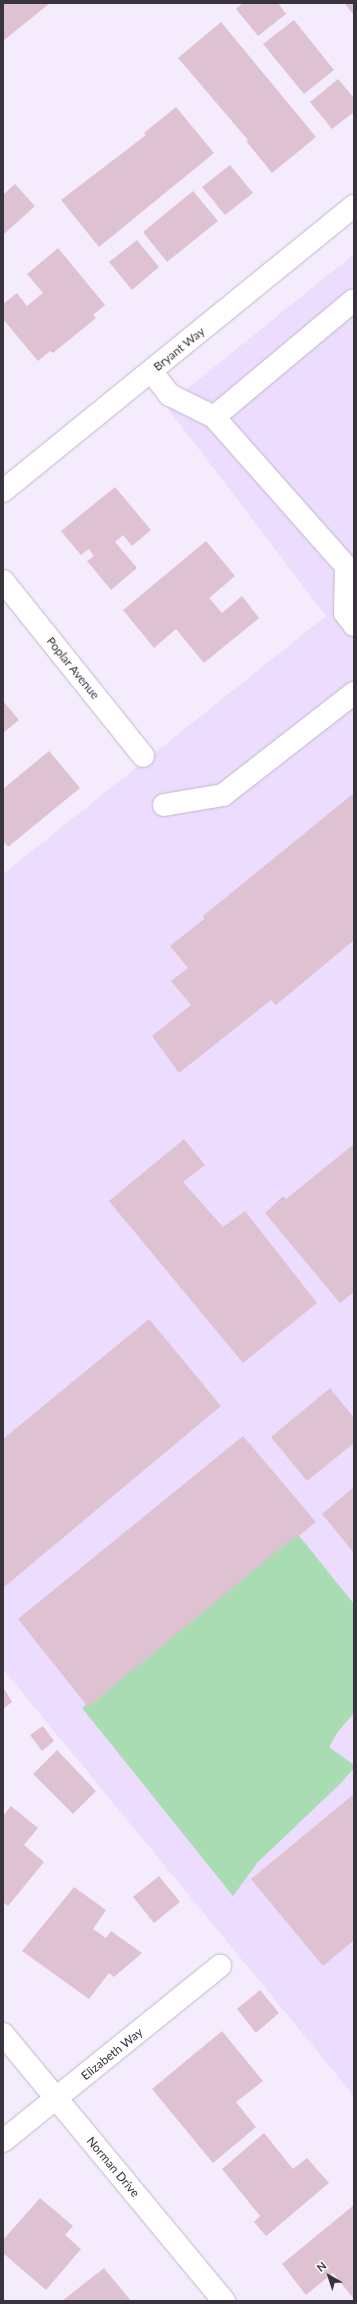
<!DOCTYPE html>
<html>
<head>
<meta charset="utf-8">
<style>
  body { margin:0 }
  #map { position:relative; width:357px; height:2304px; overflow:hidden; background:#f4ecfc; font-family:Lato,sans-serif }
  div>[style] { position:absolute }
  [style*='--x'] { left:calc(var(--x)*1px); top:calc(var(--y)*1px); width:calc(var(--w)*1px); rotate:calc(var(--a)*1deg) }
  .built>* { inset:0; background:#ecdcfd }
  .green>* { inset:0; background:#a9dcb3 }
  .building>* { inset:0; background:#dfc2d1 }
  .roads { filter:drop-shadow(0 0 1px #c2b5ce) drop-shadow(0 0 1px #c2b5ce) }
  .minor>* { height:22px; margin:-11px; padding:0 11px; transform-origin:11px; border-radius:11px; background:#fff }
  span { translate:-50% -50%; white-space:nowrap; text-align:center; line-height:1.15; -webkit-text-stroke:3.5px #fdfdfd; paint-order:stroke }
  .street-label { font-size:12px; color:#38333d }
  .frame { position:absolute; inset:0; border:4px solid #38333d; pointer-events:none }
  .north { position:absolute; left:309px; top:2256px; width:40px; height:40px; -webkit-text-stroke:3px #fdfdfd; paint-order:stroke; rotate:321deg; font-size:11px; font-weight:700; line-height:16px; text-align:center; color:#38333d }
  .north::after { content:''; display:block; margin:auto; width:14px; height:18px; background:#38333d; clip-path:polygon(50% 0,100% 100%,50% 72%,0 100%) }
</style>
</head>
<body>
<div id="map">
  <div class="built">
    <div style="clip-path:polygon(354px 254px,354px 2096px,3px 1669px,3px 874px,326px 616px,166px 406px)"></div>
  </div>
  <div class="green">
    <div style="clip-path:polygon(296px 1532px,354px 1604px,354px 1713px,337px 1733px,329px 1747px,354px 1765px,354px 1768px,340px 1784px,257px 1863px,233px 1896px,82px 1708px)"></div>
  </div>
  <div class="building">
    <div style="clip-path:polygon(3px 3px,50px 3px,3px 41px)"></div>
    <div style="clip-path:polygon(243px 3px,278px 3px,286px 14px,258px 36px,236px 9px)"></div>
    <div style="clip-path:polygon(344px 3px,354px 3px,354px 15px)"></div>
    <div style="clip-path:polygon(294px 20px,334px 70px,304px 94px,263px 44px)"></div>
    <div style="clip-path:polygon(221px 22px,316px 137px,272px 173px,246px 141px,248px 140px,178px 58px)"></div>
    <div style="clip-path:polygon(338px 79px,354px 98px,354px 112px,332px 129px,310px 102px)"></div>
    <div style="clip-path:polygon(176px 107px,214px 153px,99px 247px,61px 200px,146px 135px,144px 133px)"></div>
    <div style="clip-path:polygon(230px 165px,253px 193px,225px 215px,202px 187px)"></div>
    <div style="clip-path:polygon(15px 184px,35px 206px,3px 235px,3px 195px)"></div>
    <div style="clip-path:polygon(193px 191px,218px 221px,167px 262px,143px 232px)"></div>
    <div style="clip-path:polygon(137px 240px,159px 267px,132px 290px,109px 262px)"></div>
    <div style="clip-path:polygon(58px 248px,105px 305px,93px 315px,96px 318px,53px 353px,50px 351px,38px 361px,3px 319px,3px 304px,17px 293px,27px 306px,43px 293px,27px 274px)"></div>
    <div style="clip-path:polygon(115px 487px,151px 530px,132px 546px,123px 535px,115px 542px,137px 568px,111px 590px,87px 561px,94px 556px,89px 549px,81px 555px,61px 531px)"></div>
    <div style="clip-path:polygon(206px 541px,235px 576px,209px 598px,222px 613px,242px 596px,259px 618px,204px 663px,176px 629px,154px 648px,123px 610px)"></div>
    <div style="clip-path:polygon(3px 701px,19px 720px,3px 733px)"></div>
    <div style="clip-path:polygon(49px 751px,80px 788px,8px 847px,3px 841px,3px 789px)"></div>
    <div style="clip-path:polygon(354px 793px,354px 940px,276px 1005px,271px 1000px,179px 1073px,152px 1036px,191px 1005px,171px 981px,188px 968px,170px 946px,204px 919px,203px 916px)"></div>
    <div style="clip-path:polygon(184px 1139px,205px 1165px,183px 1182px,223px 1227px,245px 1211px,317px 1303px,243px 1363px,109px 1201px)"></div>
    <div style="clip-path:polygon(354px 1144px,354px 1292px,340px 1303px,265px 1213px,283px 1196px,286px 1199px)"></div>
    <div style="clip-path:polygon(149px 1319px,221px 1406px,3px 1588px,3px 1439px)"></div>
    <div style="clip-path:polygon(330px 1388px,354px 1418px,354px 1443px,307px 1481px,271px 1437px)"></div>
    <div style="clip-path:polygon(243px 1436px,316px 1522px,295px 1539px,294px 1537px,88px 1707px,18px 1619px)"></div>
    <div style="clip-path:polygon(354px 1487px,354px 1553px,322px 1514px)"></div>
    <div style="clip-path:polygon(3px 1687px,12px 1702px,3px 1709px)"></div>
    <div style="clip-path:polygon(43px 1726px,54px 1741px,42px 1751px,30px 1735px)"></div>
    <div style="clip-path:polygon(57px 1750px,96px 1791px,73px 1814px,33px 1774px)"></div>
    <div style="clip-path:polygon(354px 1794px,354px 1940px,323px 1966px,251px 1879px)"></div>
    <div style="clip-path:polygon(11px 1806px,38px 1828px,24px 1845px,44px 1862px,8px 1906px,3px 1902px,3px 1816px)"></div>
    <div style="clip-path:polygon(159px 1876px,180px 1902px,154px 1923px,133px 1897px)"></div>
    <div style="clip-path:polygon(74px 1887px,106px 1910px,93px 1929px,106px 1938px,111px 1931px,142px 1953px,114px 1977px,109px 1973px,89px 1999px,22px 1951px)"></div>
    <div style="clip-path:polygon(260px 1990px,279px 2013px,256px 2033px,237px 2009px)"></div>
    <div style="clip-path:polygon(222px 2031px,263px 2081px,236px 2102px,256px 2127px,213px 2163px,152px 2089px)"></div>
    <div style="clip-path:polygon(264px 2133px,293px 2169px,307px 2158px,329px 2183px,266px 2236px,254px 2222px,260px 2216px,222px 2169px)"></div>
    <div style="clip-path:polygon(40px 2198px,73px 2226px,65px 2235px,81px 2249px,46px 2290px,3px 2253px,3px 2240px)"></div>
    <div style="clip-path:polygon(354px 2205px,354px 2299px,333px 2273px,306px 2295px,282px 2264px)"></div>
    <div style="clip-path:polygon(104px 2268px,131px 2301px,62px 2301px)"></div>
  </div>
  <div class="roads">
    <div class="minor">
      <div style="--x:151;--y:371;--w:31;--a:52"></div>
      <div style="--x:170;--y:395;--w:49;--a:26.6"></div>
      <div style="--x:214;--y:417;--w:199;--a:48.5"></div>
      <div style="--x:346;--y:566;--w:9;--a:21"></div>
      <div style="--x:214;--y:417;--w:182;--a:-39.9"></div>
      <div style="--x:3;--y:491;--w:452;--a:-39.1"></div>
      <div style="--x:346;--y:566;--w:47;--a:91.2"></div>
      <div style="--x:345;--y:613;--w:15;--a:53"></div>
      <div style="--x:3;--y:581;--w:224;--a:51.3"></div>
      <div style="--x:164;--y:805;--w:60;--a:-9.6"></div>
      <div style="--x:223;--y:795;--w:166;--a:-37.9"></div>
      <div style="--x:3;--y:2034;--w:347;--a:50.4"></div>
      <div style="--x:3;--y:2141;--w:279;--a:-38.9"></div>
    </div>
  </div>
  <div class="street-label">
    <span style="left:179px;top:349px;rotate:-39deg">Bryant Way</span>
    <span style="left:73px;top:668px;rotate:51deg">Poplar Avenue</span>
    <span style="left:112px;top:2054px;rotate:-39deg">Elizabeth Way</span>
    <span style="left:113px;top:2167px;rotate:50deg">Norman Drive</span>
  </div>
  <div class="frame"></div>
  <div class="north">N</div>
</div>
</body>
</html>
